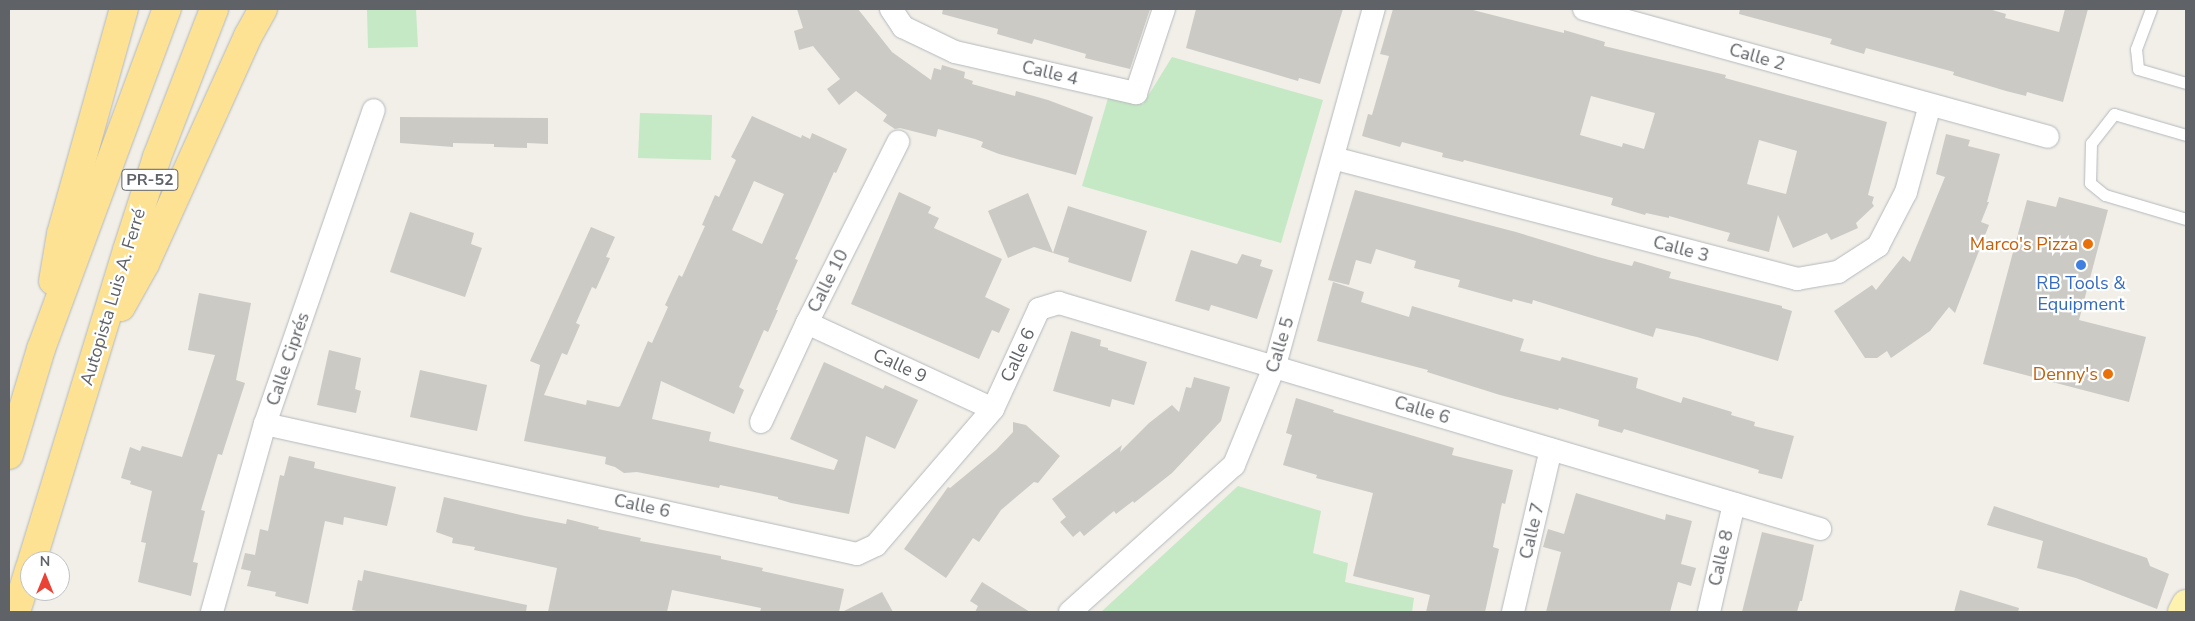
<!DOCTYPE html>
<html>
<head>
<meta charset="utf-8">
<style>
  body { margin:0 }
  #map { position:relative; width:2195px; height:621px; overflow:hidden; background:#f1efe8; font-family:"Nunito Sans",sans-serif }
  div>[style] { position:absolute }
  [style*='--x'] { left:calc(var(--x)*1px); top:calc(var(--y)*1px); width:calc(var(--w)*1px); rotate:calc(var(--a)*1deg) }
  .green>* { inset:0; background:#c5e8c5 }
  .building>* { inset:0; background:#cccac5 }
  .roads { filter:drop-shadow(0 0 1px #b5b8bc) drop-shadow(0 0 1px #b5b8bc) }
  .lane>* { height:11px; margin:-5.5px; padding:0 5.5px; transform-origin:5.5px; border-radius:5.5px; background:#fff }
  .street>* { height:22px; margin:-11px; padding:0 11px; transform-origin:11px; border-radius:11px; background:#fff }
  .primary>* { height:28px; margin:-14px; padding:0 14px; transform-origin:14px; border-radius:14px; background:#fff2af }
  .highway>* { height:28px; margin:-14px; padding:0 14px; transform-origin:14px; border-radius:14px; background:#fde293 }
  .dots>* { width:14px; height:14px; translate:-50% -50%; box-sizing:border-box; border:2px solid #fff; border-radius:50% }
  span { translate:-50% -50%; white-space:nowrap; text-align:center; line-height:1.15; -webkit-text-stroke:4.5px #fff; paint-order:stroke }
  .shield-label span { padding:1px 4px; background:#fff; border:1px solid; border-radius:4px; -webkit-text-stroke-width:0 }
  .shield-label { font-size:16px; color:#5f6368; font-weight:700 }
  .street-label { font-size:18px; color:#5f6368 }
  .food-label { font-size:18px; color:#c56008 }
  .right { translate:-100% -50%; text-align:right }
  .shop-label { font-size:18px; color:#366cbe }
  .frame { position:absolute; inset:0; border:10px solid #5f6368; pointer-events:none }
  .north { position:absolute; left:20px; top:551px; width:50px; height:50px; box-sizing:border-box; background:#fff; border:1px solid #bfc1c3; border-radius:50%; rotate:0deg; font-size:14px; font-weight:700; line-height:20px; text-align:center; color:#5f6368 }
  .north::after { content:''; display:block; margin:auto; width:18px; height:22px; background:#ea4335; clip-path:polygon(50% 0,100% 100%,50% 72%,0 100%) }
</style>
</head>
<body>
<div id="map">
  <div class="green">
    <div style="clip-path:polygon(367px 9px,416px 9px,418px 47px,368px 48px)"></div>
    <div style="clip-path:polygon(1172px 57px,1323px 100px,1281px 243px,1082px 186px,1109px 95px,1143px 104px)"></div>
    <div style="clip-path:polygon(640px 113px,712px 115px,711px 160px,638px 158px)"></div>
    <div style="clip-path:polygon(1238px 486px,1321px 511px,1313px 553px,1348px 563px,1345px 582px,1414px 598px,1412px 612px,1101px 612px)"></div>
  </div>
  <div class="building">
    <div style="clip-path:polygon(797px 9px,858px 9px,892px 52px,931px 80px,934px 68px,941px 70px,942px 65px,965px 72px,964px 78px,973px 81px,972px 84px,1015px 96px,1016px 91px,1048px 100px,1093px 117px,1076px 175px,999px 154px,981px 147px,983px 142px,975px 139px,938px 129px,936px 137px,900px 128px,895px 129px,883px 121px,887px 115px,856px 91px,839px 105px,827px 89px,840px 79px,813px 46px,799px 50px,794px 31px,803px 28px)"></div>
    <div style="clip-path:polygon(943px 9px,1150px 9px,1130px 69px,1085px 58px,1086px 54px,1034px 39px,1032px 44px,997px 34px,998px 29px,942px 14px)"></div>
    <div style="clip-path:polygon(1196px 9px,1343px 9px,1320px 84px,1299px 78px,1298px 81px,1186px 48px)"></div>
    <div style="clip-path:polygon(evenodd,1393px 9px,1469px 9px,1564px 33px,1564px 30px,1605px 42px,1604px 46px,1726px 75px,1725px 78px,1887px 122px,1868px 195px,1874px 197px,1872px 203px,1874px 206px,1856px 223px,1858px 228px,1831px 240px,1827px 233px,1793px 248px,1778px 215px,1769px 252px,1727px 241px,1730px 233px,1669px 216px,1669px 218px,1646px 213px,1645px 215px,1611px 205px,1613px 198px,1464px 160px,1463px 162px,1442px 157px,1443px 153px,1402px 142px,1400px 147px,1362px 136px,1368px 114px,1372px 115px,1389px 56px,1380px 54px,1393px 9px,1591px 96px,1655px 113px,1644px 149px,1623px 143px,1622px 147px,1580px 135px,1591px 96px,1393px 9px,1759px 140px,1797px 151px,1786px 194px,1747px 184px,1759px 140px)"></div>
    <div style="clip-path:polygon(1740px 9px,1989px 9px,2006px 14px,2005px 18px,2059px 32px,2065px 9px,2088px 9px,2063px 102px,2027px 92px,2026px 96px,2006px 91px,1953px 75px,1954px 72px,1866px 48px,1864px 54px,1830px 44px,1832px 39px,1739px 14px)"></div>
    <div style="clip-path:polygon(evenodd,752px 116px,801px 138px,802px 135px,810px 139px,812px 133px,847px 149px,836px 173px,834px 172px,795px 259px,798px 260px,776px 310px,778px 310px,768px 332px,764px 330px,739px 387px,744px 390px,734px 414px,661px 381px,652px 419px,711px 432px,709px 441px,834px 470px,838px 460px,790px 439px,824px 362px,883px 389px,885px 385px,918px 400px,895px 449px,866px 436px,849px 514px,791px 503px,778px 499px,778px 497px,720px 485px,719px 488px,637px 472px,624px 473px,615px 467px,605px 464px,606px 457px,524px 441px,540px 365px,530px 361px,591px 227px,615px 237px,606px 257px,610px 258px,596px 289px,592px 287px,576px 323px,580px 325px,567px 355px,562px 353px,544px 395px,586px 405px,587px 400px,618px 407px,620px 406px,648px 341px,652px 343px,668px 307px,665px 305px,679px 275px,682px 277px,705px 226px,702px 225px,715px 195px,719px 197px,736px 160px,731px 157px,752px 116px,754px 181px,784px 194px,762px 244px,732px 230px,754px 181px)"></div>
    <div style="clip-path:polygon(400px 117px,548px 118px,548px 144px,527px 143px,527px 148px,494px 147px,494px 144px,453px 143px,453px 147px,400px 143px)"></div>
    <div style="clip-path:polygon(1946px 134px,1970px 140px,1968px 146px,2000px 154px,1987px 202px,1989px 202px,1981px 222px,1989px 225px,1955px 313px,1949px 307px,1930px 331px,1891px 358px,1887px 351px,1877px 358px,1865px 358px,1834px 311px,1872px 285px,1876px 290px,1903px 256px,1910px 262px,1945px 177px,1936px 174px)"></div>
    <div style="clip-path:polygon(1355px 190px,1516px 232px,1598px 257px,1632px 266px,1634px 261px,1671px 272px,1669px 278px,1782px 306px,1782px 308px,1792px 311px,1778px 361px,1697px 337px,1656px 328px,1653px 337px,1533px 300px,1532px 304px,1513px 299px,1512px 302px,1458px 287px,1460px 280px,1414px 268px,1416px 261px,1376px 249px,1371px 264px,1356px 260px,1349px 285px,1328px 280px)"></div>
    <div style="clip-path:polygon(899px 192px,931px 207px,928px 213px,939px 218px,934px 228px,1002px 259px,985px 297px,1010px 309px,999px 333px,992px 330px,979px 359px,851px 304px)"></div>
    <div style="clip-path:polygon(1028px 193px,1053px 253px,1068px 206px,1147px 231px,1131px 282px,1068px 262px,1069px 258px,1034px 247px,1008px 258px,988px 211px)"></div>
    <div style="clip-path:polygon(2059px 197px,2108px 210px,2079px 320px,2146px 337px,2129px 402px,1983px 364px,2027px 200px,2056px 207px)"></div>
    <div style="clip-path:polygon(410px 212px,474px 233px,471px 244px,482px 248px,465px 297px,390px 272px)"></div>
    <div style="clip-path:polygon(1191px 250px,1237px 264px,1242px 254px,1262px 260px,1260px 266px,1273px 270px,1257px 319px,1218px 307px,1211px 305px,1209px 311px,1175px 301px)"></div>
    <div style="clip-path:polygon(1333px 282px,1364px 292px,1361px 302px,1409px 317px,1412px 306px,1487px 328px,1524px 339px,1520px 351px,1560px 361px,1562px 357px,1638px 378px,1636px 388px,1681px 403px,1683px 397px,1732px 412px,1731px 415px,1755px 422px,1754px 426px,1794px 436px,1782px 479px,1758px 473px,1759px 470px,1624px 429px,1622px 433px,1598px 426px,1599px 420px,1559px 408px,1558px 410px,1500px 395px,1427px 372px,1428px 370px,1317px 341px)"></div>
    <div style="clip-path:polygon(199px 293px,251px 303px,236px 380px,245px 383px,222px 455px,218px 454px,201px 510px,205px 511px,193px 562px,198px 563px,191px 596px,138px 582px,146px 543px,141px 542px,152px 491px,130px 484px,131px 481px,121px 478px,130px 447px,140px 451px,142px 446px,182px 457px,215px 355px,188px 350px)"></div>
    <div style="clip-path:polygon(1071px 331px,1101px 340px,1100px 346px,1108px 348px,1108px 350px,1147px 362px,1134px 405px,1112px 399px,1110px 407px,1053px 391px)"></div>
    <div style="clip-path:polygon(329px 350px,361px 358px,355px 389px,361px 391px,356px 413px,317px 405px)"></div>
    <div style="clip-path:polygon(420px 370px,487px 385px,477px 431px,410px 417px)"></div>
    <div style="clip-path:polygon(1194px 377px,1230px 387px,1221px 421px,1172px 473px,1134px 503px,1133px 501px,1116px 514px,1114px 511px,1084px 536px,1080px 531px,1073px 537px,1060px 522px,1066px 517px,1052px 499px,1122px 445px,1120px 452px,1149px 423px,1172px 405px,1179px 412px,1186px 387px,1191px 388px)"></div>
    <div style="clip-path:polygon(1296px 398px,1334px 410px,1333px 412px,1454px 448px,1452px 455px,1513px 470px,1505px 504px,1502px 503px,1493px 547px,1499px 549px,1485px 612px,1426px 612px,1430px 595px,1353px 576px,1373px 493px,1316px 478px,1317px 475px,1283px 465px,1292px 435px,1286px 433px)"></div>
    <div style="clip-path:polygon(1013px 422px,1026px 425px,1060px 456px,1038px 483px,1034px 482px,1001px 510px,979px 542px,973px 538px,946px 578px,904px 549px,948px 487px,950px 488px,996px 450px,1013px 432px)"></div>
    <div style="clip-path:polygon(289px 456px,315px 462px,314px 468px,396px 487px,387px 526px,344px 517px,343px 525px,325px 521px,308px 604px,275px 596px,276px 592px,247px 586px,251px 571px,241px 569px,245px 553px,255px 555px,260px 529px,268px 531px,280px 475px,284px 476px)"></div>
    <div style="clip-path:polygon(1576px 493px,1665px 520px,1666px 514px,1692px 521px,1681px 564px,1696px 568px,1691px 586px,1678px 582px,1670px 612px,1546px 612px,1561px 552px,1543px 547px,1548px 529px,1564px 534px)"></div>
    <div style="clip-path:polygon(444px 497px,525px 516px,566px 524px,567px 519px,599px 527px,598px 529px,641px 538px,640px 541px,721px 556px,721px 559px,763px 568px,762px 571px,844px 589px,839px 612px,760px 612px,761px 608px,672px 590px,667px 612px,548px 612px,557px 568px,474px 550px,475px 547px,452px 543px,453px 538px,436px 532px)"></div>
    <div style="clip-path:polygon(1994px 506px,2147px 558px,2150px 566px,2169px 574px,2157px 609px,2076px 578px,2037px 568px,2043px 541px,1987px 525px)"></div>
    <div style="clip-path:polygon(1762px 532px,1814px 545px,1802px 601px,1800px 601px,1797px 612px,1742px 612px)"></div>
    <div style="clip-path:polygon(364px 570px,527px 605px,526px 612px,361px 612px,352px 610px,358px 580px,362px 581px)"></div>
    <div style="clip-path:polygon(982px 582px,1030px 612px,975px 612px,978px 606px,970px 601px)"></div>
    <div style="clip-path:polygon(1960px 590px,2019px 608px,2018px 612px,1954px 612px)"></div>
    <div style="clip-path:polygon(882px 592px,893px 612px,842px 612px)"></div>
  </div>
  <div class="roads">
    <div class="lane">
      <div style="--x:2151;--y:9;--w:43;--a:110.6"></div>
      <div style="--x:2136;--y:49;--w:20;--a:84"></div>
      <div style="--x:2138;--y:69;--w:50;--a:16.3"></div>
      <div style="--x:2186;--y:135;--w:75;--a:-163.7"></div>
      <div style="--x:2114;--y:114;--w:37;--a:128"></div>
      <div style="--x:2091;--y:143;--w:40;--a:91.4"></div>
      <div style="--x:2090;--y:183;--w:19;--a:39"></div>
      <div style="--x:2105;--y:195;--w:84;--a:16.5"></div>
    </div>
    <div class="street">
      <div style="--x:891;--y:9;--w:22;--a:56"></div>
      <div style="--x:903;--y:27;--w:58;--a:25.7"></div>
      <div style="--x:955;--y:52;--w:186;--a:12.8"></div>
      <div style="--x:1136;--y:93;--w:89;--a:-71.6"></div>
      <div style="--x:1584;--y:9;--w:481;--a:15.4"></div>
      <div style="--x:1333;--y:158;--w:480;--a:14.6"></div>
      <div style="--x:1797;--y:279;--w:42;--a:-9.7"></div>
      <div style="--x:1838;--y:272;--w:48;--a:-33"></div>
      <div style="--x:1878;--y:246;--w:61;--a:-62.6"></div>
      <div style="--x:1906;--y:192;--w:90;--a:-74.6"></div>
      <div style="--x:807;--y:323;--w:205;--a:24.8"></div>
      <div style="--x:761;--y:422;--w:109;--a:-65.1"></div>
      <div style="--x:807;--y:323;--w:203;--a:-63.3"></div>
      <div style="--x:265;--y:424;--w:606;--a:12.39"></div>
      <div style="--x:857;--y:554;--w:21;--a:-25"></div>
      <div style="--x:876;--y:545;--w:179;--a:-49.3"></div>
      <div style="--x:993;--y:409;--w:110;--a:-65.3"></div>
      <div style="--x:1039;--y:309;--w:21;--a:-17"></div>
      <div style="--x:1059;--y:303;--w:794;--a:16.54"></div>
      <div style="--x:212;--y:612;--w:195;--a:-74.3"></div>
      <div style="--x:265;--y:424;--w:332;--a:-70.9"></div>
      <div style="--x:1070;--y:612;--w:220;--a:-41.9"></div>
      <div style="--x:1234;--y:465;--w:108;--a:-67.7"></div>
      <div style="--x:1275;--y:365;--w:370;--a:-74.5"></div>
      <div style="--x:1513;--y:612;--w:167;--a:-76.9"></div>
      <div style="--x:1709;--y:612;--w:111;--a:-77"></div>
    </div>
    <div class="primary">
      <div style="--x:2182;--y:612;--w:9;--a:-63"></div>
    </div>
    <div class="highway">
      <div style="--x:53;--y:281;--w:48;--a:-80.3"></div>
      <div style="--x:61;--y:234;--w:234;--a:-74.4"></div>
      <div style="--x:121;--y:307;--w:49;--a:-60.8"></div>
      <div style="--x:145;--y:264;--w:250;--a:-65.7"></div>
      <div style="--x:248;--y:36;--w:31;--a:-61"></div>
      <div style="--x:9;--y:455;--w:111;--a:-73.2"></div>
      <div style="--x:41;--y:349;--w:363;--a:-69.7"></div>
      <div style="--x:32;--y:561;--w:325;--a:-73"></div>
      <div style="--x:127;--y:250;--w:98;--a:-72.1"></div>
      <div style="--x:157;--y:157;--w:159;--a:-68.9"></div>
      <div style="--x:16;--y:612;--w:47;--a:-72.7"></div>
    </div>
  </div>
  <div class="dots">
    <div style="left:2088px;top:244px;background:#e8710a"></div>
    <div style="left:2081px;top:265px;background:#3f7fe0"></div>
    <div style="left:2108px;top:374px;background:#e8710a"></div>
  </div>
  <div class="shield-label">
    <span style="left:150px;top:180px">PR-52</span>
  </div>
  <div class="street-label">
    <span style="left:1757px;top:57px;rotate:16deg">Calle 2</span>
    <span style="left:1050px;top:73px;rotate:13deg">Calle 4</span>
    <span style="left:1681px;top:249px;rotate:15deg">Calle 3</span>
    <span style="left:828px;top:281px;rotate:-63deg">Calle 10</span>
    <span style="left:113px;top:297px;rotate:-73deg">Autopista Luis A. Ferré</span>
    <span style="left:1280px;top:345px;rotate:-73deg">Calle 5</span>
    <span style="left:1018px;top:355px;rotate:-65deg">Calle 6</span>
    <span style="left:288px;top:359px;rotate:-71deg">Calle Ciprés</span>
    <span style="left:900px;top:366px;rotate:25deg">Calle 9</span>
    <span style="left:1422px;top:410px;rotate:17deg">Calle 6</span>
    <span style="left:642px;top:506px;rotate:12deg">Calle 6</span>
    <span style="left:1532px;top:531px;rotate:-77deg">Calle 7</span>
    <span style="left:1721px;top:558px;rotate:-77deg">Calle 8</span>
  </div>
  <div class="food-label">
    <span class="right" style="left:2078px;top:244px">Marco's Pizza</span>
    <span class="right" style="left:2098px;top:374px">Denny's</span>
  </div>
  <div class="shop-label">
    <span style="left:2081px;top:294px">RB Tools &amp;<br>Equipment</span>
  </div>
  <div class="frame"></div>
  <div class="north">N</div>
</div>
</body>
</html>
